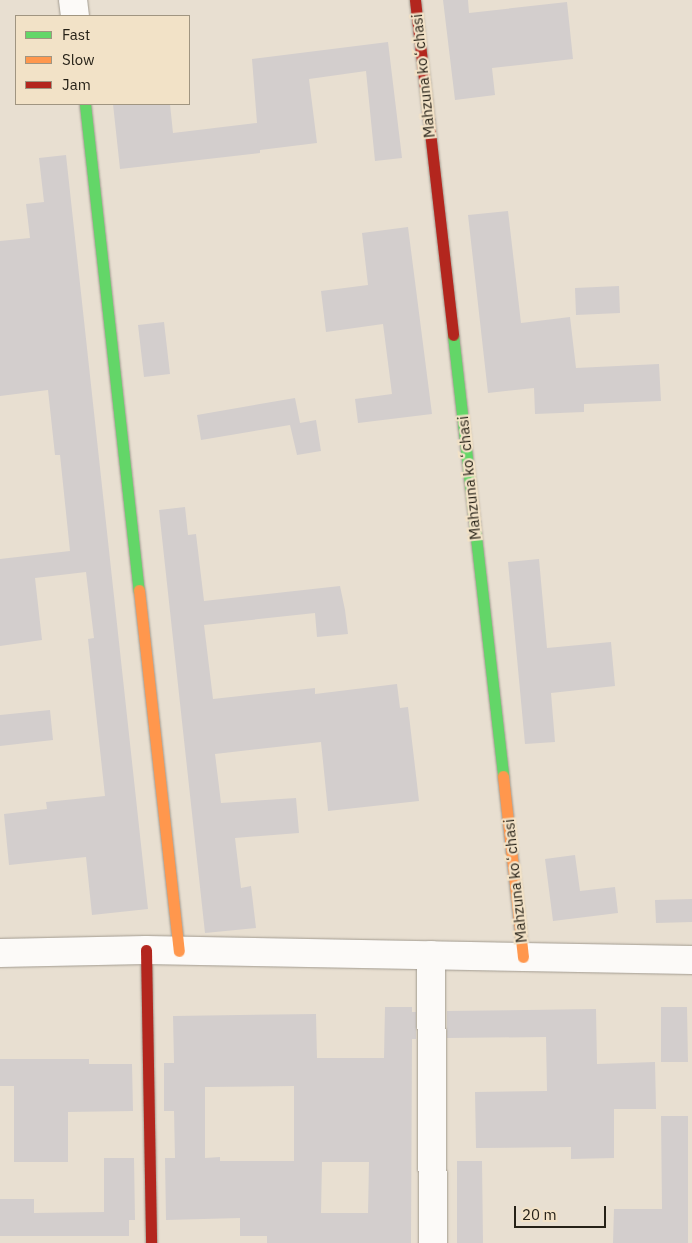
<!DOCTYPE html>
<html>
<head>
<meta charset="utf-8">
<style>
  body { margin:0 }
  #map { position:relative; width:692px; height:1243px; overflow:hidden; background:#e8dfd1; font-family:"IBM Plex Sans",sans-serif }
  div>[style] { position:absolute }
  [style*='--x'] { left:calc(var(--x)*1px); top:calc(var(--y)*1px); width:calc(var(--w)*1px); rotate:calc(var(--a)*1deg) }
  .building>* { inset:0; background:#d3cecd }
  .roads { filter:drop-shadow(0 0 1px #a29b90) drop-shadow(0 0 1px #a29b90) }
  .street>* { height:28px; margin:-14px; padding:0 14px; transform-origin:14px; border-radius:14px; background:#fcfaf8 }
  .fast>* { height:11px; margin:-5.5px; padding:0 5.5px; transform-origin:5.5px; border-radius:5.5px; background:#63d668 }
  .slow>* { height:11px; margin:-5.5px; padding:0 5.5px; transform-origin:5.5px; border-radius:5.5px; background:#ff974d }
  .jam>* { height:11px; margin:-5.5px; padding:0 5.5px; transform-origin:5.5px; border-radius:5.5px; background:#b3261e }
  span { translate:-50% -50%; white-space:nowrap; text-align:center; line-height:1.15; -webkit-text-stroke:4.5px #f2e2c7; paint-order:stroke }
  .street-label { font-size:15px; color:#262117 }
  .legend { position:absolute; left:15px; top:15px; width:175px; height:90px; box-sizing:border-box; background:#f2e2c7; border:1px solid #a09581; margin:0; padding:6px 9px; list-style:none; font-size:15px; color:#262117 }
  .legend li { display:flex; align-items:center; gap:10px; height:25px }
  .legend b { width:25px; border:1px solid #a09581 }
  .scale { position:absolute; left:514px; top:1206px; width:92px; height:22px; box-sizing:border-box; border:2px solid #262117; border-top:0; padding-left:6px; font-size:15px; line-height:18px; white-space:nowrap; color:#262117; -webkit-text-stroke:4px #f2e2c7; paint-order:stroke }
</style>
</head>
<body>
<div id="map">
  <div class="building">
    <div style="clip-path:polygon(443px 0,468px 0,469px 13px,567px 2px,573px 59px,492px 68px,495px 95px,455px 100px)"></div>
    <div style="clip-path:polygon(388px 42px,402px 158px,375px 161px,366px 71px,309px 79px,317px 143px,260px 150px,260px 153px,120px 169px,113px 104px,170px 104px,173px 133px,257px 123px,252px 59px)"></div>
    <div style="clip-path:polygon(66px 155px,148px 909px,92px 915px,86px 857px,9px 865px,4px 814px,47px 809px,46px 802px,105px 796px,88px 639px,94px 638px,86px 572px,35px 578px,42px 640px,0 646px,0 559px,70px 551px,60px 455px,55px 455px,48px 390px,0 396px,0 241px,30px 238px,26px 204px,44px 202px,39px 158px)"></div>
    <div style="clip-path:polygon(508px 211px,521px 323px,570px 317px,576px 368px,659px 364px,661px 401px,584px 404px,584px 412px,535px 414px,534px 388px,488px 393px,468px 215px)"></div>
    <div style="clip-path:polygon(408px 227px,432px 414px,358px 423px,355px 399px,392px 394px,383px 324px,326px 332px,321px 291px,368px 285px,362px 233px)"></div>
    <div style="clip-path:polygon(619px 286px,620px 313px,576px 315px,575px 288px)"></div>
    <div style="clip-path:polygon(164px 322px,170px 374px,144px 377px,138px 325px)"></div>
    <div style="clip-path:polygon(295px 398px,300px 423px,316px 420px,321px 451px,297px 455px,290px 425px,201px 440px,197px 415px)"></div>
    <div style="clip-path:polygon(185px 507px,188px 535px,196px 534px,204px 601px,340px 586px,345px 610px,348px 634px,317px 637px,315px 613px,204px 625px,213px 699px,315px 688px,315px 694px,397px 684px,400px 708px,408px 707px,419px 801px,328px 811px,321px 742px,215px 754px,221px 803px,296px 798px,299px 833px,235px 838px,241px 888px,251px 886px,256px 928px,205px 933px,159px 510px)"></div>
    <div style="clip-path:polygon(539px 559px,547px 648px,611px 642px,615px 686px,551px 693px,555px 742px,525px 744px,508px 562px)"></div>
    <div style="clip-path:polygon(50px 710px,53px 740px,0 746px,0 715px)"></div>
    <div style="clip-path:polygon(575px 855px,580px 891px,615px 887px,618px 913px,553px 921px,545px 859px)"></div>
    <div style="clip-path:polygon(692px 899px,692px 922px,656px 923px,655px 900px)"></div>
    <div style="clip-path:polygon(evenodd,385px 1007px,412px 1007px,412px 1012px,416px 1012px,416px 1039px,412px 1039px,411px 1243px,267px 1243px,267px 1236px,240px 1236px,240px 1218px,166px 1220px,165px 1158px,175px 1158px,174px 1111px,164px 1111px,164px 1063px,174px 1063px,173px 1016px,316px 1014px,317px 1058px,384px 1058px,385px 1007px,294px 1086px,294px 1161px,220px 1161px,220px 1157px,205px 1158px,205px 1087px,294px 1086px,385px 1007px,322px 1162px,369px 1162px,368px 1213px,321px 1213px,322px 1162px)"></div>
    <div style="clip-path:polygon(661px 1007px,687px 1007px,688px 1062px,661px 1062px)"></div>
    <div style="clip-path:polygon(596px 1009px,597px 1064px,655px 1062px,656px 1109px,614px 1109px,614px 1158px,571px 1159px,571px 1147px,476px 1148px,475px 1092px,547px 1091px,546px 1037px,447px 1038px,447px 1011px)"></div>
    <div style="clip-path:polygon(0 1059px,89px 1059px,89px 1064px,132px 1064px,133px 1111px,68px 1112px,68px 1162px,14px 1162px,14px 1086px,0 1086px)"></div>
    <div style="clip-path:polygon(661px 1116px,688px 1116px,688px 1243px,613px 1243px,614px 1209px,662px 1209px)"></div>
    <div style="clip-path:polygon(104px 1158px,134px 1158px,135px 1220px,129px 1220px,129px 1236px,0 1236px,0 1199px,34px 1199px,34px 1213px,104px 1212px)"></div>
    <div style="clip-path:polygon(457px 1161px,482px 1161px,483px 1243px,457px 1243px)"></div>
  </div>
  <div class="roads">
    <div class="street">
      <div style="--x:73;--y:0;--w:16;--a:83"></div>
      <div style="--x:0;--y:953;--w:146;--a:-1.2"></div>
      <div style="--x:146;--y:950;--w:546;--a:1.05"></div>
      <div style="--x:431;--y:955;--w:288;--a:89.6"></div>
    </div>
    <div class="fast">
      <div style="--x:85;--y:104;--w:489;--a:83.7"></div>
      <div style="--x:453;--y:335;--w:444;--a:83.5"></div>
    </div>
    <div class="slow">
      <div style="--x:139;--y:590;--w:363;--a:83.7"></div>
      <div style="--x:503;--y:776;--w:182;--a:83.7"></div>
    </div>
    <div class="jam">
      <div style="--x:415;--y:0;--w:337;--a:83.5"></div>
      <div style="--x:146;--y:950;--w:293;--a:89"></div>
    </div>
  </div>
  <div class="street-label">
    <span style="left:423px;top:76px;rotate:-96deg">Mahzuna koʻchasi</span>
    <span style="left:469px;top:478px;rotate:-96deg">Mahzuna koʻchasi</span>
    <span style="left:515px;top:881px;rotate:-96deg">Mahzuna koʻchasi</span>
  </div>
  <ul class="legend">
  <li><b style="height:6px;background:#63d668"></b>Fast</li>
  <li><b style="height:6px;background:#ff974d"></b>Slow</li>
  <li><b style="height:6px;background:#b3261e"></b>Jam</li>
  </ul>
  <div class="scale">20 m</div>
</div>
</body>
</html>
